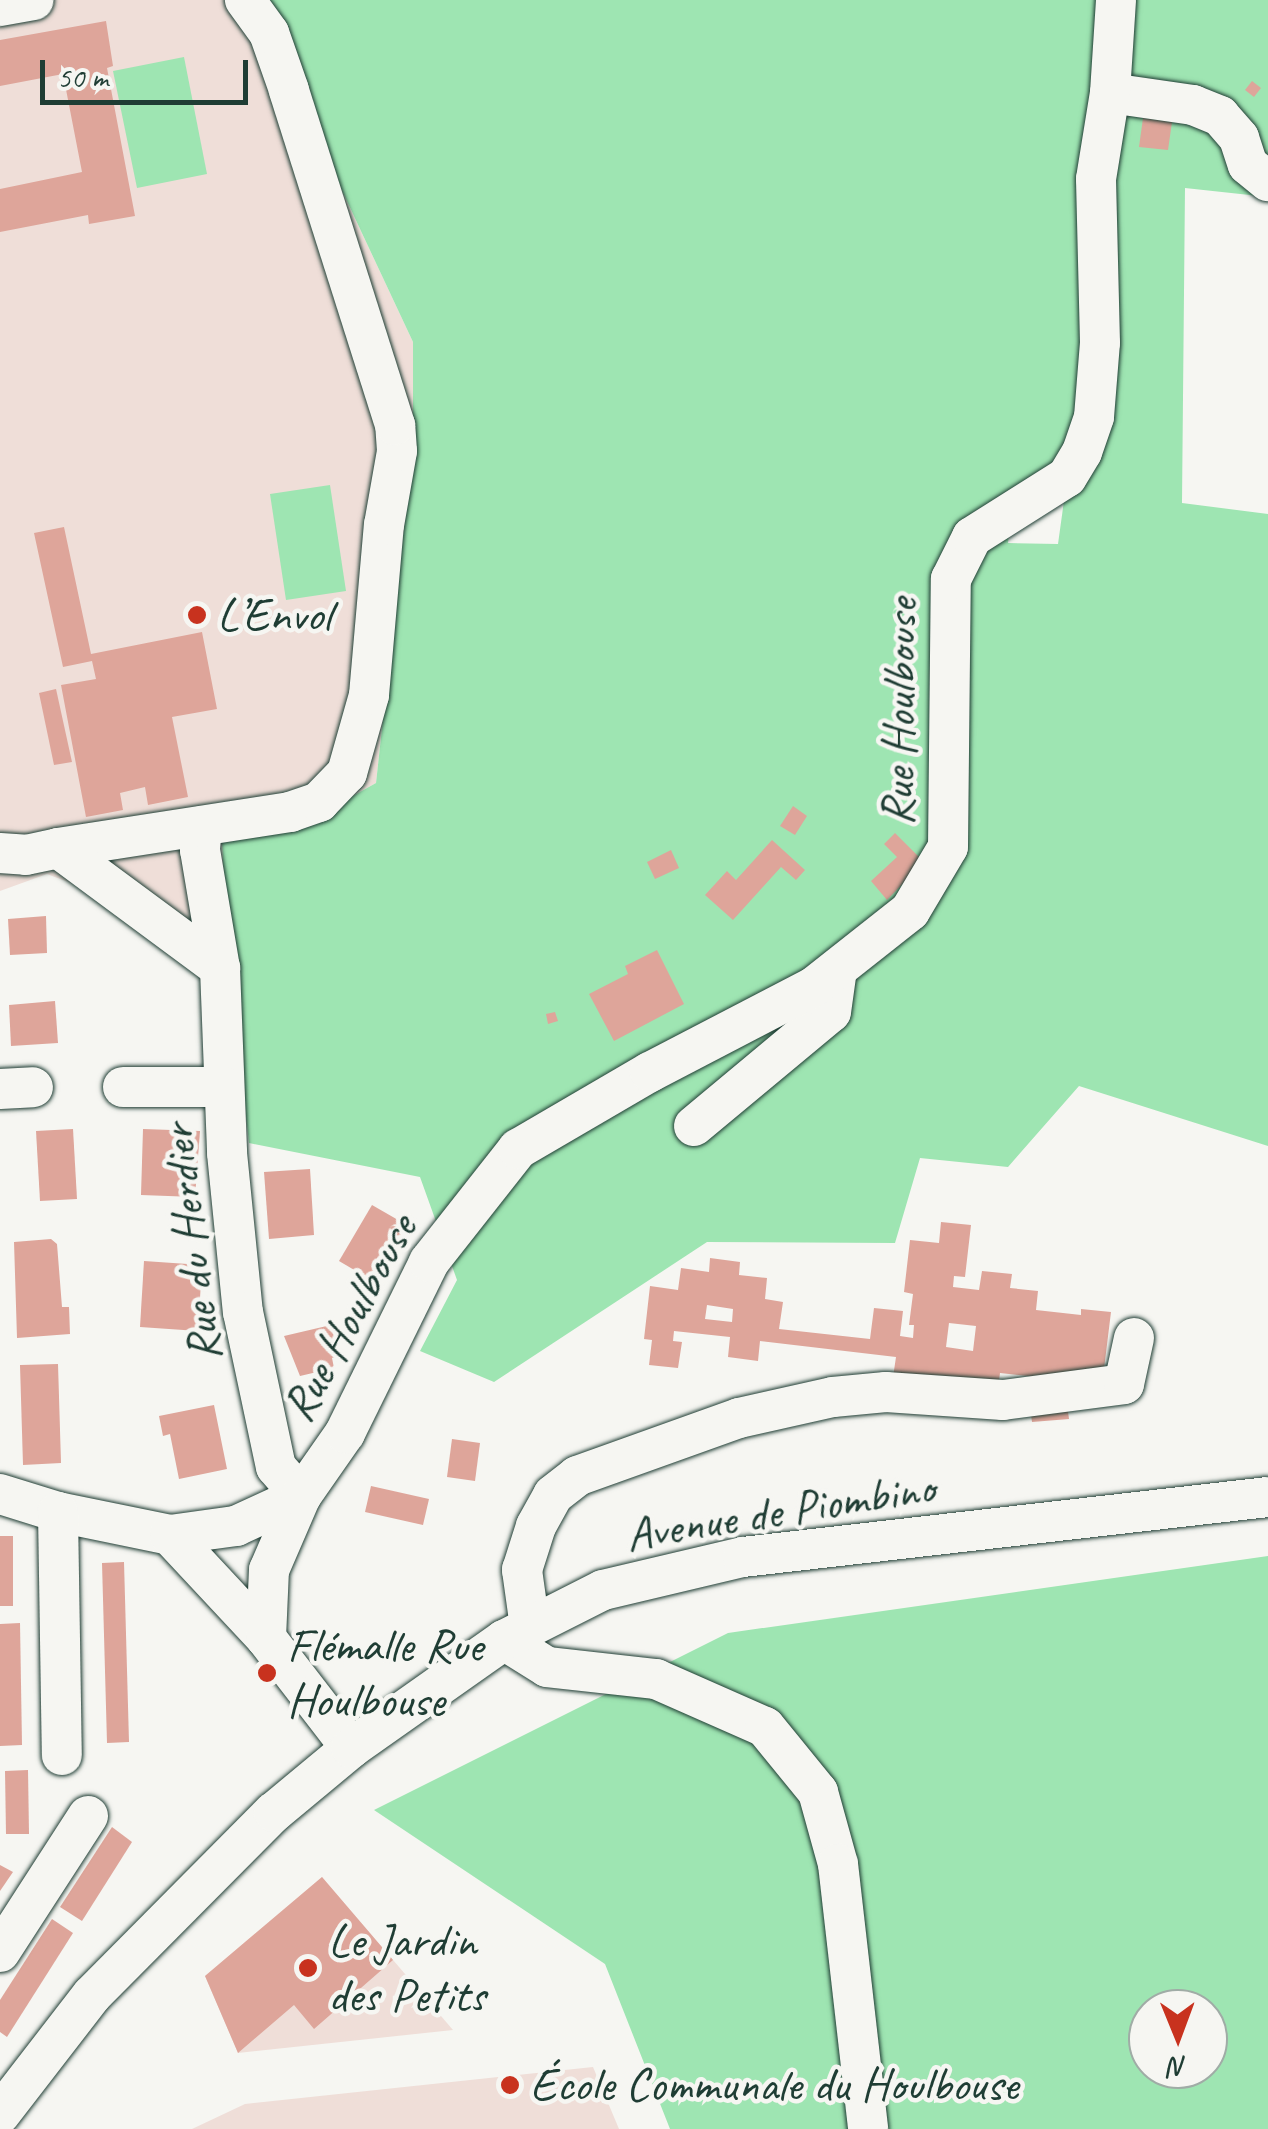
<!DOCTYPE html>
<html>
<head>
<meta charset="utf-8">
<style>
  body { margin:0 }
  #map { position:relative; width:1268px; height:2129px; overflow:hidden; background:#f6f6f2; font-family:Caveat,sans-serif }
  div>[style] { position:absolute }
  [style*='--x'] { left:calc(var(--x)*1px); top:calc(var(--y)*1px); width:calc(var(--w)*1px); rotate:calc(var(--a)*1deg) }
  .built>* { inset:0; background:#efded8 }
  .green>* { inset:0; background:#9ee5b2 }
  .building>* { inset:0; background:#dea59a }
  .roads { filter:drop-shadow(0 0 2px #1f3d34) drop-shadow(0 0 2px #1f3d34) }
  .minor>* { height:40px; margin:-20px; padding:0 20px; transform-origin:20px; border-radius:20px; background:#f6f6f2 }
  .dots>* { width:28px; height:28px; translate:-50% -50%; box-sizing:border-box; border:5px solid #f6f6f2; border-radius:50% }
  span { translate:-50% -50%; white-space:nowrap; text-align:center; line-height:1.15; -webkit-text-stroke:9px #f6f6f2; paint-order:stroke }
  .poi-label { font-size:48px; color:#1f3d34 }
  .left { translate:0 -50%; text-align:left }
  .street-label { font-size:48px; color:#1f3d34 }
  .north { position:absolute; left:1128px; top:1989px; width:100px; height:100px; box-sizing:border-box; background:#f6f6f2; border:2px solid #a0aca6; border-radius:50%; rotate:179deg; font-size:28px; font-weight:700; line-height:40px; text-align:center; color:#1f3d34 }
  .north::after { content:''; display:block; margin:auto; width:35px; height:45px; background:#c8321e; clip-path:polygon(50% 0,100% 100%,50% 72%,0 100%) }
  .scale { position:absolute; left:40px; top:60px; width:208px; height:45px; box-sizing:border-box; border:5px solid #1f3d34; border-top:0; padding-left:12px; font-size:30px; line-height:35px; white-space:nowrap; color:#1f3d34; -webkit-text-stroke:8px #f6f6f2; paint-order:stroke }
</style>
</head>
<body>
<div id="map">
  <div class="built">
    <div style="clip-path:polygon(0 0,268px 0,331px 167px,413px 342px,413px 447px,376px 783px,317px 816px,227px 942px,47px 874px,0 891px)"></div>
    <div style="clip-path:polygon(322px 1877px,453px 2030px,238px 2053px,205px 1976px)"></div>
    <div style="clip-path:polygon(593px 2067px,619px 2129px,192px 2129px,245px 2104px)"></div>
  </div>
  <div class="green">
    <div style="clip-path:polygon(evenodd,268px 0,1268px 0,1268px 197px,1185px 188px,1182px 503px,1268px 514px,1268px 1146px,1079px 1086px,1008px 1167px,920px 1158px,895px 1243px,707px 1242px,494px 1382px,420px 1351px,457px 1280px,420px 1177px,249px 1143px,227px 942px,222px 842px,317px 816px,376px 783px,413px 447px,413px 342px,331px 167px,268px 0,1067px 479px,1058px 544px,1008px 543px,1011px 513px,1067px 479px)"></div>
    <div style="clip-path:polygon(184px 57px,207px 174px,137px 188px,113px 71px)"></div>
    <div style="clip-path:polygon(330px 485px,346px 591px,286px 600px,270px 494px)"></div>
    <div style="clip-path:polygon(evenodd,1268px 1556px,1268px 2129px,670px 2129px,605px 1964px,374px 1810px,728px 1633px,1268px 1556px,1148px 2009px,1208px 2009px,1208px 2069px,1148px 2069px,1148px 2009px)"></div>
  </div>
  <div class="building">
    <div style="clip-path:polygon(106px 21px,113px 66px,107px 68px,135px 216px,89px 224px,88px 215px,0 232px,0 189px,82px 172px,63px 74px,0 86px,0 40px)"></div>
    <div style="clip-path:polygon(1252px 81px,1261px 88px,1254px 97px,1245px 90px)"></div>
    <div style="clip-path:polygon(1143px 118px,1172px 122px,1168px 150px,1139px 147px)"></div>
    <div style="clip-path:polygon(64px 527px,91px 654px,202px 632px,217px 709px,172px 717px,188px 797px,148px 805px,145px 787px,120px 793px,123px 810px,86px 817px,61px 685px,96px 679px,92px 661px,63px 667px,34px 533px)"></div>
    <div style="clip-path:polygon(56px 689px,72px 762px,54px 765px,39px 693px)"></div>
    <div style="clip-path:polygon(793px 806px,807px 816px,795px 835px,780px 826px)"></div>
    <div style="clip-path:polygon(895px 833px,924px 862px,887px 900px,871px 881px,897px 857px,884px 844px)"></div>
    <div style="clip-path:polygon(772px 840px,805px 870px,796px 880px,781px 867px,733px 920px,705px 895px,727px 871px,736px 880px)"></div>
    <div style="clip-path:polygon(671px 850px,679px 868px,655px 879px,647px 862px)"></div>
    <div style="clip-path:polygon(46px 916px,47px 953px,10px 955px,8px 919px)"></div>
    <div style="clip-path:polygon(657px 950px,684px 1004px,614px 1041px,589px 994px,628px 974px,625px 966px)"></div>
    <div style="clip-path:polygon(55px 1001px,58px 1043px,11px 1046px,9px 1005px)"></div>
    <div style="clip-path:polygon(555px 1012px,558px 1021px,548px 1024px,546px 1014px)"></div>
    <div style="clip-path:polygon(73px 1129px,77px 1199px,40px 1201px,36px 1131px)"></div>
    <div style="clip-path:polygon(143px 1129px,200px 1131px,195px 1197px,141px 1195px)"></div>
    <div style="clip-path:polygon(310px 1169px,314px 1235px,269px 1239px,264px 1172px)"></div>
    <div style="clip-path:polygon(372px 1205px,412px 1228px,378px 1284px,339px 1261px)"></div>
    <div style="clip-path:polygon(evenodd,941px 1222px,971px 1225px,965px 1277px,954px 1276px,953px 1287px,979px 1290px,982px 1271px,1012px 1274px,1010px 1288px,1038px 1291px,1036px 1310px,1081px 1315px,1081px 1309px,1111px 1312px,1103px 1377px,1074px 1381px,1000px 1373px,998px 1388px,892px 1384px,896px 1357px,760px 1341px,758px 1361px,728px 1357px,730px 1337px,674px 1331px,673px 1341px,682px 1342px,678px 1368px,649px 1365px,652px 1340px,644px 1339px,650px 1286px,678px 1290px,681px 1268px,709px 1272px,710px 1258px,740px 1262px,739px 1275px,767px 1278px,765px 1299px,783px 1302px,779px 1329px,870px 1339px,874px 1308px,903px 1311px,900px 1336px,913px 1338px,914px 1325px,909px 1325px,913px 1294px,904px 1292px,910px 1240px,939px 1243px,941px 1222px,707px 1305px,733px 1309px,732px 1322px,705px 1319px,707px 1305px,941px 1222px,949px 1323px,976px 1326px,973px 1351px,946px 1347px,949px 1323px)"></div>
    <div style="clip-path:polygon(51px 1239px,57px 1244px,62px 1307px,69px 1307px,70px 1334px,17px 1338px,14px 1242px)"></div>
    <div style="clip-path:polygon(144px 1261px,202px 1265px,198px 1331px,140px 1327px)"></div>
    <div style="clip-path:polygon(331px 1325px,339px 1356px,332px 1358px,334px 1368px,300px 1376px,284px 1336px)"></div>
    <div style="clip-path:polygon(58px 1364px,61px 1463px,23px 1465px,20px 1365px)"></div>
    <div style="clip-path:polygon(1067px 1404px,1069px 1419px,1032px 1422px,1030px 1408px)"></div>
    <div style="clip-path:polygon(214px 1405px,227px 1469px,179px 1479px,170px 1434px,163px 1436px,159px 1416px)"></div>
    <div style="clip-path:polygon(452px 1439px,480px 1443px,475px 1481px,447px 1477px)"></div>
    <div style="clip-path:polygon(371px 1486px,429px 1499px,423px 1525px,365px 1512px)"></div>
    <div style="clip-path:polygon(0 1536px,13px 1536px,13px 1606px,0 1606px)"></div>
    <div style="clip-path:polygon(124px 1562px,129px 1742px,107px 1743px,102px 1563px)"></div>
    <div style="clip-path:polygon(20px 1623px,22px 1745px,0 1746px,0 1624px)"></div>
    <div style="clip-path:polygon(28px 1770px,29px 1834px,6px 1834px,5px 1771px)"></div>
    <div style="clip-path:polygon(112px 1827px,132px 1842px,82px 1921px,60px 1907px)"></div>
    <div style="clip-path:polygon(0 1865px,13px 1872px,0 1891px)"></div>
    <div style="clip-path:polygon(322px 1877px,393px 1960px,314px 2029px,294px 2005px,238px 2053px,205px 1976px)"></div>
    <div style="clip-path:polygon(52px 1919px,73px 1933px,7px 2037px,0 2032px,0 2000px)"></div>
  </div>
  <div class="roads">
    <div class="minor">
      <div style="--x:0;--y:6;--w:34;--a:-10"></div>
      <div style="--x:1110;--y:93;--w:84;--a:8.2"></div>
      <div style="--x:1193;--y:105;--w:29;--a:22"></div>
      <div style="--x:1220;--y:116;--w:29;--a:49"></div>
      <div style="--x:1239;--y:138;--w:28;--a:72"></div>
      <div style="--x:1248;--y:165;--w:26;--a:39"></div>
      <div style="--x:202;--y:826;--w:24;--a:95"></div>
      <div style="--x:200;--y:850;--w:120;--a:80.4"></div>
      <div style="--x:58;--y:848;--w:235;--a:-8.8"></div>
      <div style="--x:290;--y:812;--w:31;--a:-19"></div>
      <div style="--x:319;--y:802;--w:40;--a:-46"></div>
      <div style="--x:347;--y:773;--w:81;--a:-74.2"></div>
      <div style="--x:369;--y:695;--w:171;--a:-85"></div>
      <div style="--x:384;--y:525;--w:75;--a:-80"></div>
      <div style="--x:397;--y:451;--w:26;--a:-94"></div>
      <div style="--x:395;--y:425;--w:351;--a:-107.6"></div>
      <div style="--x:289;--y:90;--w:60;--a:-109.3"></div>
      <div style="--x:269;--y:33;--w:41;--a:-126"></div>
      <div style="--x:0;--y:853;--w:26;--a:4"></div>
      <div style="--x:26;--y:855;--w:33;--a:-12"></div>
      <div style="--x:58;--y:848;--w:202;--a:36.5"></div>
      <div style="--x:220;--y:968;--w:185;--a:87.8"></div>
      <div style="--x:227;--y:1153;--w:160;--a:84.3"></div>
      <div style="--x:243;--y:1312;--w:158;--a:78"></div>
      <div style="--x:276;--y:1467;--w:38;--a:49"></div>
      <div style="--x:123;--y:1087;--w:100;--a:0"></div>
      <div style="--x:0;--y:1089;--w:33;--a:-3"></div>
      <div style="--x:694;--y:1126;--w:178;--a:-39.8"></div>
      <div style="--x:831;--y:1012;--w:43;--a:-82.1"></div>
      <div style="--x:0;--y:1494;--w:61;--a:17.2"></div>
      <div style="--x:58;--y:1512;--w:114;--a:11.6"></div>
      <div style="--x:170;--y:1535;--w:141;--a:47"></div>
      <div style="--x:266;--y:1638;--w:139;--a:52.3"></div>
      <div style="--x:58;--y:1512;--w:243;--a:89.1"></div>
      <div style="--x:170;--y:1535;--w:67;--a:-7.8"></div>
      <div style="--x:236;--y:1526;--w:72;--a:-24.8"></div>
      <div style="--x:530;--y:1627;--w:58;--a:-98"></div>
      <div style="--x:522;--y:1570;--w:46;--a:-72.3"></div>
      <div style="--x:536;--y:1526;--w:35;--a:-61"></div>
      <div style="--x:553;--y:1495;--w:31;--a:-38"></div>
      <div style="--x:577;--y:1476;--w:172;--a:-19.7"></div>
      <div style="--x:739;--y:1418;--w:96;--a:-12.6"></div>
      <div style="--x:833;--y:1397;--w:53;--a:-5.4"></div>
      <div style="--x:886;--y:1392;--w:117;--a:3.9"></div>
      <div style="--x:1003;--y:1400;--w:122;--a:-7.5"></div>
      <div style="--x:1124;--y:1384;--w:47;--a:-77.7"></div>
      <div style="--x:266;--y:1638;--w:68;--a:-87.5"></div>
      <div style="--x:269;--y:1570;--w:81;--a:-66.6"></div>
      <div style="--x:301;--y:1496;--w:77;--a:-55.1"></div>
      <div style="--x:345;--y:1433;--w:191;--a:-63.8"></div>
      <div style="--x:429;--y:1262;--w:144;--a:-51.8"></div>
      <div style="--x:518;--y:1149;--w:153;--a:-30.3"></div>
      <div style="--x:650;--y:1072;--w:186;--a:-27.5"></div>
      <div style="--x:815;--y:986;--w:121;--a:-38.3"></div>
      <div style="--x:910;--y:911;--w:74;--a:-59.3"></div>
      <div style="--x:948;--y:847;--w:268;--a:-89.4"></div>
      <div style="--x:951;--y:579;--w:47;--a:-63.4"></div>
      <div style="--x:972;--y:537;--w:112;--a:-32.3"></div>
      <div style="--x:1067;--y:477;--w:29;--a:-59"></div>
      <div style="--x:1082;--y:452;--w:37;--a:-71"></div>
      <div style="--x:1094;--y:417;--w:74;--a:-85.4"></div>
      <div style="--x:1100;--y:343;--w:164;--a:-91.4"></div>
      <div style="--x:1096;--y:179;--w:87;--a:-80.8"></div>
      <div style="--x:1110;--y:93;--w:93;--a:-86.3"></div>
      <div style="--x:504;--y:1640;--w:51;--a:32.1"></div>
      <div style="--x:547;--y:1667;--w:110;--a:6.3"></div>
      <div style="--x:656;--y:1679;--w:119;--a:23.8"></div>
      <div style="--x:765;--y:1727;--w:84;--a:50.8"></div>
      <div style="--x:818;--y:1792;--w:75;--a:74.5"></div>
      <div style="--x:838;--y:1864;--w:267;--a:83.5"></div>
      <div style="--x:0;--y:1952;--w:162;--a:-57.1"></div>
      <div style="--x:0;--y:2114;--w:150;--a:-52.3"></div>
      <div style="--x:92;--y:1995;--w:258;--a:-45.2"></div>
      <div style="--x:274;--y:1812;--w:100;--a:-39.7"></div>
      <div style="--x:351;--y:1748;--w:187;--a:-35.2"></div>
      <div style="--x:504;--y:1640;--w:111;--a:-26.8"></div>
      <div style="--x:603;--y:1590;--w:144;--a:-13.3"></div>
      <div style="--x:743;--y:1557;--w:528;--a:-6.52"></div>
    </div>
  </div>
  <div class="dots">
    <div style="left:197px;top:615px;background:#c8321e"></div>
    <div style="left:267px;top:1673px;background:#c8321e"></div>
    <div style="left:308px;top:1968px;background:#c8321e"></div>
    <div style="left:510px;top:2085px;background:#c8321e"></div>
  </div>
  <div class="poi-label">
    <span class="left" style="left:217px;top:615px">L’Envol</span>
    <span class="left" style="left:287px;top:1673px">Flémalle Rue<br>Houlbouse</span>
    <span class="left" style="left:328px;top:1968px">Le Jardin<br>des Petits</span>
    <span class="left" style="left:530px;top:2085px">École Communale du Houlbouse</span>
  </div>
  <div class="street-label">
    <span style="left:899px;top:712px;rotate:-89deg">Rue Houlbouse</span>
    <span style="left:191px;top:1243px;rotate:-97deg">Rue du Herdier</span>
    <span style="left:349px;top:1318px;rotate:-61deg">Rue Houlbouse</span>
    <span style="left:780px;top:1511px;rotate:-9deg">Avenue de Piombino</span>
  </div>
  <div class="north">N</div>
  <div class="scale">50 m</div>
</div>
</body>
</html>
